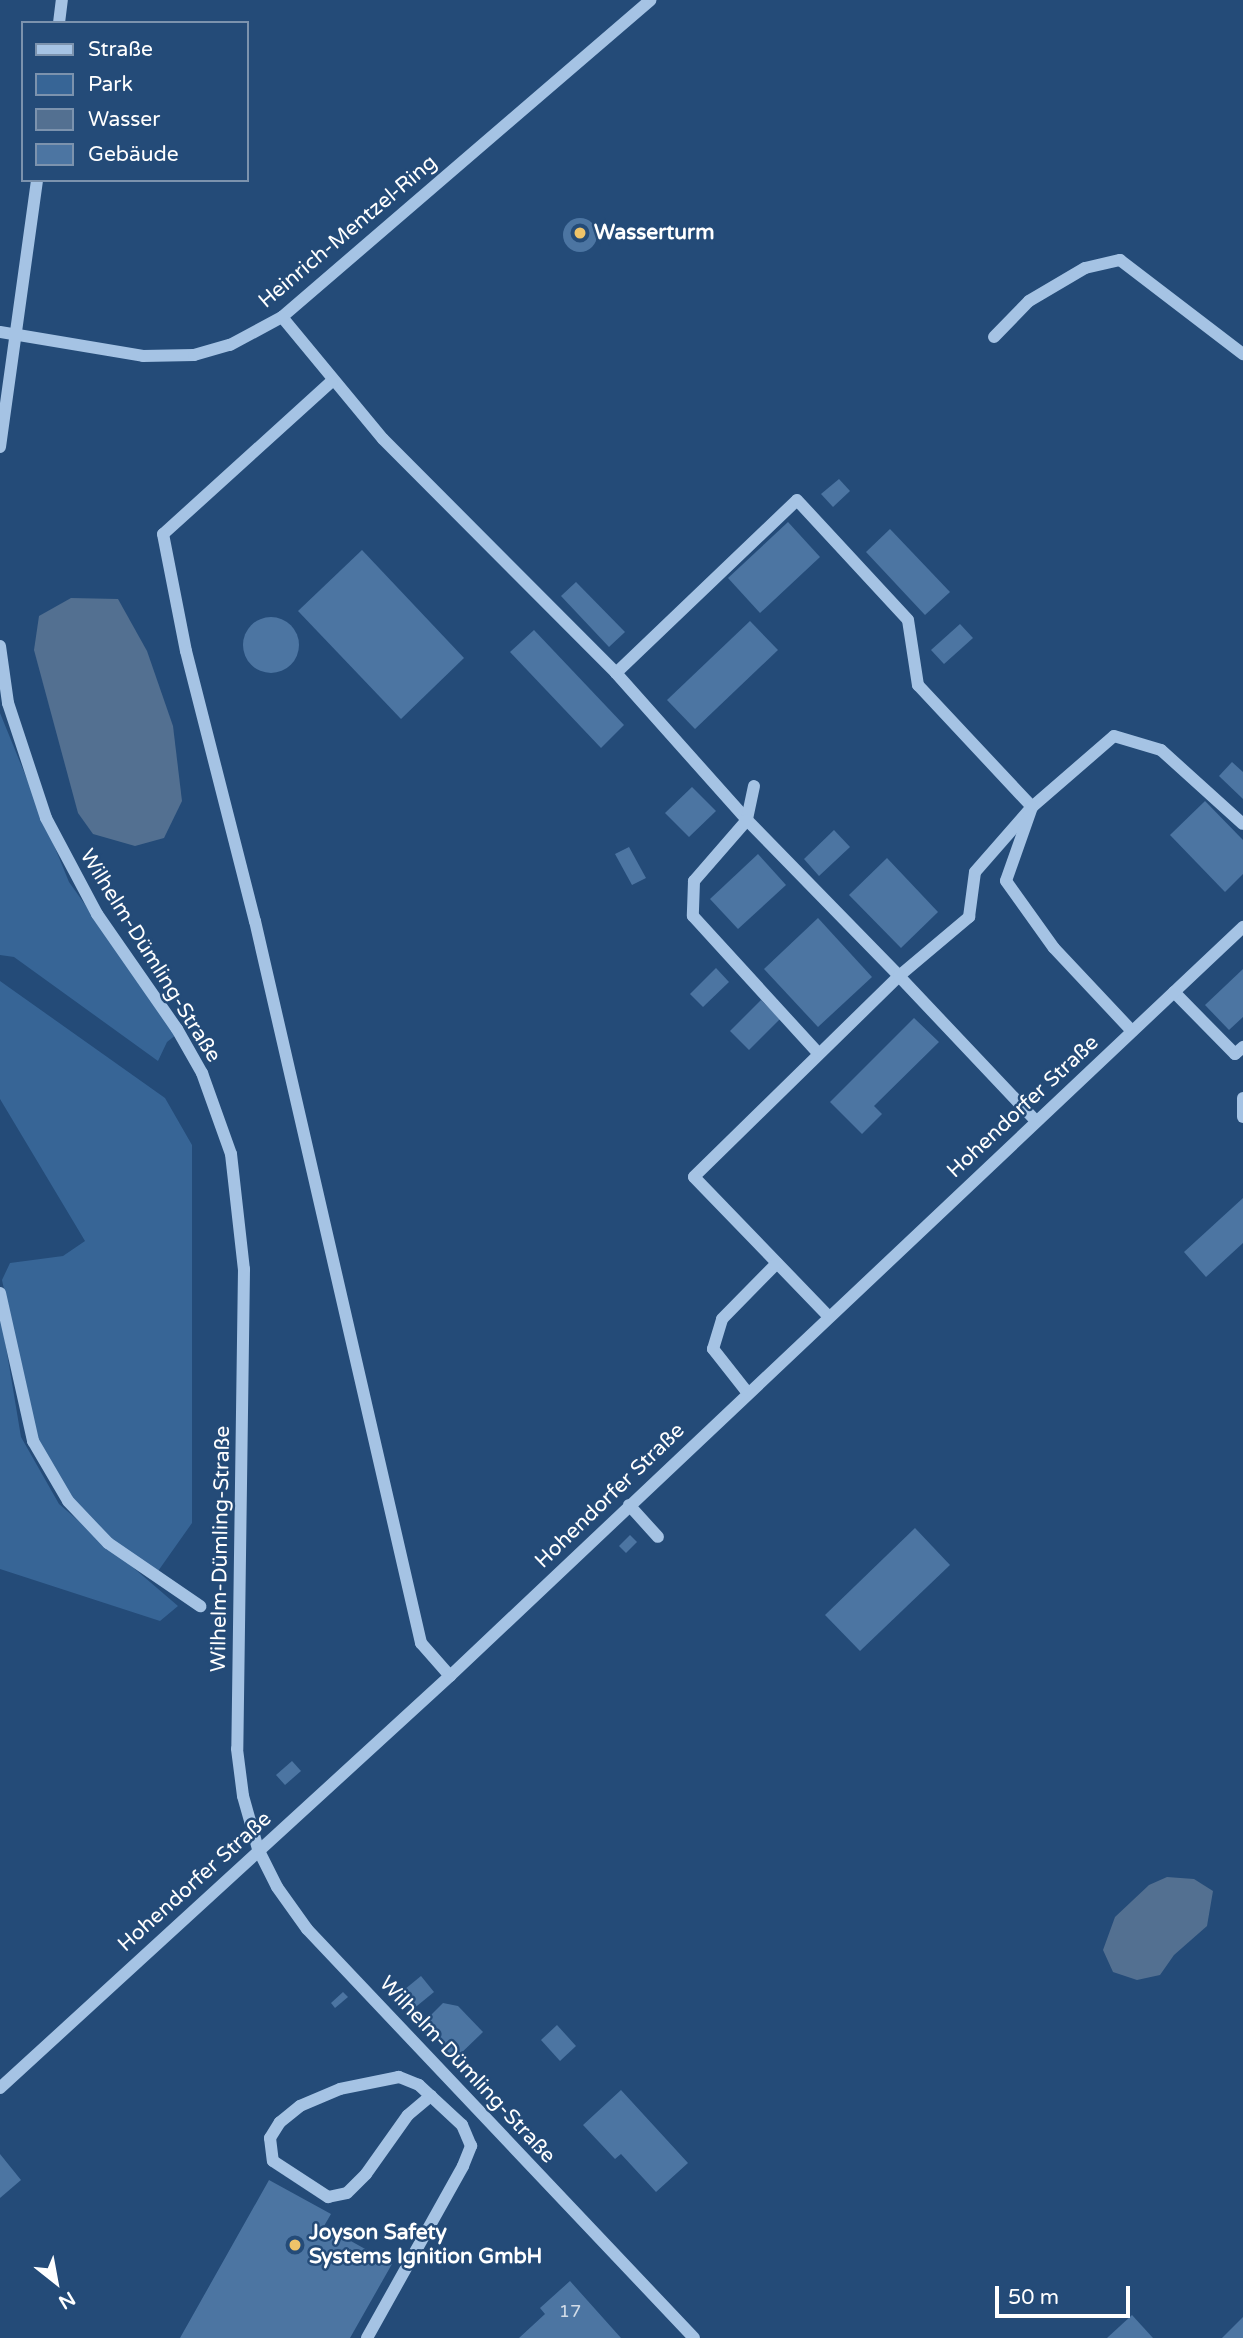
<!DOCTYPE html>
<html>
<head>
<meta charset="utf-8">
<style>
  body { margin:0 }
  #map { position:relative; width:1243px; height:2338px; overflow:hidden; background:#244b78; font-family:"Varela Round",sans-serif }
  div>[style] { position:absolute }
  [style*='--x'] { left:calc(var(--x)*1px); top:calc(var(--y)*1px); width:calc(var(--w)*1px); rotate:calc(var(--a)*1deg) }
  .green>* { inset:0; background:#376596 }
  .water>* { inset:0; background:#537091 }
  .building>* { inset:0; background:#4c75a2 }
  .round { border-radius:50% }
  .minor>* { height:12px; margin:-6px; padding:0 6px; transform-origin:6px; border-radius:6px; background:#a5c3e4 }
  .dots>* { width:19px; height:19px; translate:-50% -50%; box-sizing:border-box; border:4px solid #244b78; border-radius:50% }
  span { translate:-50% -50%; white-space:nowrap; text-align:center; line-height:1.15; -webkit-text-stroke:5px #244b78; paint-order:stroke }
  .number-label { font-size:18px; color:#d2dce8 }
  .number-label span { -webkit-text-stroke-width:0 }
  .street-label { font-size:21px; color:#fff }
  .poi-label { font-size:21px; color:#fff; font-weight:700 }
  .left { translate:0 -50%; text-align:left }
  .legend { position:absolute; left:21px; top:21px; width:228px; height:161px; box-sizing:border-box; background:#244b78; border:2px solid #7c93ae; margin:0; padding:9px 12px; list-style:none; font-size:21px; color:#fff }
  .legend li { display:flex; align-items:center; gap:14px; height:35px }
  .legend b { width:35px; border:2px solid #7c93ae }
  .north { position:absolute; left:21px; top:2247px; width:70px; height:70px; -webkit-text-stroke:5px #244b78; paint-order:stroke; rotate:149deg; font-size:19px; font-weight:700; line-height:28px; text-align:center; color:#fff }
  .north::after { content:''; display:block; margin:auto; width:24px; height:32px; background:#fff; clip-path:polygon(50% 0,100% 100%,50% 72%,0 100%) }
  .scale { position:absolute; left:995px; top:2286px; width:135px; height:32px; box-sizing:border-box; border:4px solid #fff; border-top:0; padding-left:9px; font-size:21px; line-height:24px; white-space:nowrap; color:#fff; -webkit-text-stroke:5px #244b78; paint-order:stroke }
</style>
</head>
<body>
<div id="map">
  <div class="green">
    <div style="clip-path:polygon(0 713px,69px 882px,177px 1034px,167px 1042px,158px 1061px,14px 957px,0 955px)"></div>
    <div style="clip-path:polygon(0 981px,165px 1098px,192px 1145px,192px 1523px,156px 1574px,108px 1540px,70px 1498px,37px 1442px,2px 1280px,10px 1263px,63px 1256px,85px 1241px,0 1099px)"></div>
    <div style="clip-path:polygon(0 1311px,21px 1437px,59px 1504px,178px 1606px,160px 1621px,0 1569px)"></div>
  </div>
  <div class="water">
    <div style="clip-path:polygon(71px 598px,118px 599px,147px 651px,173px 726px,182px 801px,164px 838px,135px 846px,93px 834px,78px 813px,34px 650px,39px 616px)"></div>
    <div style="clip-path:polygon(1167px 1877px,1194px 1879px,1213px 1891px,1207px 1926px,1174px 1955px,1160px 1975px,1137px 1980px,1113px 1972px,1103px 1950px,1115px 1917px,1149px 1885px)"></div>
  </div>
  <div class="building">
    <div class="round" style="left:563px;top:218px;width:34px;height:34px"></div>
    <div style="clip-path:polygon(839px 479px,850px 491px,833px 507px,821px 494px)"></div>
    <div style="clip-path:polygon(788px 522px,820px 557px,760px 613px,728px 578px)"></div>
    <div style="clip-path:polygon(890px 529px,950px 592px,925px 615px,866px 552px)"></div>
    <div style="clip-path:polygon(362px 550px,464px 658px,401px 719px,298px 611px)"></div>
    <div style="clip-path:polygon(576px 582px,625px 632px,609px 647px,561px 596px)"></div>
    <div class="round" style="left:243px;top:617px;width:56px;height:56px"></div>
    <div style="clip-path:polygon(750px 621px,778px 650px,695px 729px,667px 700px)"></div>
    <div style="clip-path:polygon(960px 624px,973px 638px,944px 664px,931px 650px)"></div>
    <div style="clip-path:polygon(534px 630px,624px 725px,601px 748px,510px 652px)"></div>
    <div style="clip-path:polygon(1232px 762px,1243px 772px,1243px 799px,1219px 776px)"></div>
    <div style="clip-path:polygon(692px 787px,716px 811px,689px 837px,665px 813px)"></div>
    <div style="clip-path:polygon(1205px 801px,1243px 840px,1243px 874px,1225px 892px,1170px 835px)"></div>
    <div style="clip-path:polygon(834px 830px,850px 847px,819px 876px,804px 859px)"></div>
    <div style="clip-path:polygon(629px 847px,646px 878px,632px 885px,615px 854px)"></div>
    <div style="clip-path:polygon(758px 854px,786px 885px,738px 929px,710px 899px)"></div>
    <div style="clip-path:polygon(887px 858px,938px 912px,901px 948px,849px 895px)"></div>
    <div style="clip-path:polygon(818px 918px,872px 977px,818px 1027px,764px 969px)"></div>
    <div style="clip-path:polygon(716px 968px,729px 982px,703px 1007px,690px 994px)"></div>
    <div style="clip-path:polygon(1243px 969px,1243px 1017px,1229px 1030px,1205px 1005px)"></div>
    <div style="clip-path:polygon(761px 1000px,780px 1019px,749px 1050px,730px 1031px)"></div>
    <div style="clip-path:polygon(914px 1018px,939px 1042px,874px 1106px,882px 1114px,862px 1134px,830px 1102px)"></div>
    <div style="clip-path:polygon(1243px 1198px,1243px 1243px,1206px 1277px,1184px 1252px)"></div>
    <div style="clip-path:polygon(915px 1528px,950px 1565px,860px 1651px,825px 1615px)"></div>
    <div style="clip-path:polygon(630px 1535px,637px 1542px,626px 1553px,619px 1546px)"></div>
    <div style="clip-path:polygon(292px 1761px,301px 1771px,285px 1785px,276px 1775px)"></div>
    <div style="clip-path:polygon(421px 1976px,434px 1992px,412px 2010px,399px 1994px)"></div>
    <div style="clip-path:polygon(343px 1992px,348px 1997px,335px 2008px,331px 2003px)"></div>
    <div style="clip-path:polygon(443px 2003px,458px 2006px,483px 2032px,455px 2059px,421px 2025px)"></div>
    <div style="clip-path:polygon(557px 2025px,576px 2046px,560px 2061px,541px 2040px)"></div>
    <div style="clip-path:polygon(621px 2090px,688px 2163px,656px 2192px,621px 2154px,615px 2159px,583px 2125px)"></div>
    <div style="clip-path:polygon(0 2154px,21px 2180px,0 2198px)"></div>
    <div style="clip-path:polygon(269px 2180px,331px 2214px,324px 2226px,392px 2264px,350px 2338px,180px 2338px)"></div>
    <div style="clip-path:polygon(570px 2281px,621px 2338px,519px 2338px,545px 2314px,540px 2308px)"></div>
    <div style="clip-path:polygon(1132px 2315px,1153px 2338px,1107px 2338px)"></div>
    <div style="clip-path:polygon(1243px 2317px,1243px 2338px,1222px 2338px)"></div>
  </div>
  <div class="minor">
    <div style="--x:59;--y:23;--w:23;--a:-83"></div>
    <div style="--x:282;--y:317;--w:158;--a:50.4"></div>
    <div style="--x:383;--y:439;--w:330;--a:45.1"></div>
    <div style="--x:616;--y:673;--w:250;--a:-43.7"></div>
    <div style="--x:797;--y:500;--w:163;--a:47.2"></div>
    <div style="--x:908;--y:620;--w:66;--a:81.3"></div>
    <div style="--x:918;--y:685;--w:167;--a:46.9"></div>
    <div style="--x:1032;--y:807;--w:108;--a:-40.9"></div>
    <div style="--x:1114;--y:736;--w:49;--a:16.6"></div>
    <div style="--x:1161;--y:750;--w:110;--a:42.1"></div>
    <div style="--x:0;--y:332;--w:145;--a:9.5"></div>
    <div style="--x:143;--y:356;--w:51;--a:-1.1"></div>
    <div style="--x:194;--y:355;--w:37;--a:-16"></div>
    <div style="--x:230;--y:345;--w:59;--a:-28.3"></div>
    <div style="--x:282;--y:317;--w:486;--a:-40.7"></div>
    <div style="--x:994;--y:337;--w:50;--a:-45.8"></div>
    <div style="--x:1029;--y:301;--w:65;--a:-30.5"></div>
    <div style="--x:1085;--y:268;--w:36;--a:-13"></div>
    <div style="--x:1120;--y:260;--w:155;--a:37.4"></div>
    <div style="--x:332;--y:381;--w:228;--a:137.8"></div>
    <div style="--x:163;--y:534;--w:119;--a:78.9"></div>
    <div style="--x:186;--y:651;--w:279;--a:75.7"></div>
    <div style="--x:255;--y:921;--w:741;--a:77.05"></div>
    <div style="--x:421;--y:1643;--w:44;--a:48.7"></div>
    <div style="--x:0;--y:447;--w:270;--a:-82.1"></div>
    <div style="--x:0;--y:646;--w:58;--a:82"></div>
    <div style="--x:8;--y:703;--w:121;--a:71.7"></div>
    <div style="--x:46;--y:818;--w:109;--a:62"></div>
    <div style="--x:97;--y:914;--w:140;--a:55.2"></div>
    <div style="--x:177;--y:1029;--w:51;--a:60.4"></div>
    <div style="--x:202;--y:1073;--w:86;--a:70.3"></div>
    <div style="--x:231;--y:1154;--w:116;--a:83.6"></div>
    <div style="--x:244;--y:1269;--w:480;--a:90.8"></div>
    <div style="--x:237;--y:1749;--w:47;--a:82.7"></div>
    <div style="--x:243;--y:1796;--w:55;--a:74.2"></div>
    <div style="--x:258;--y:1849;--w:42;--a:63.4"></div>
    <div style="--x:277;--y:1887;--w:52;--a:54.5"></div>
    <div style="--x:307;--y:1929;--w:563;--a:46.58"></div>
    <div style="--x:616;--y:673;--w:197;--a:48.3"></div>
    <div style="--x:747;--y:820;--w:218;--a:45.7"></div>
    <div style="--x:899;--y:976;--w:287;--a:135.6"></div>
    <div style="--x:694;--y:1177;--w:193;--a:46"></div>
    <div style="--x:754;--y:786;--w:35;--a:102"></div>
    <div style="--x:747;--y:820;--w:81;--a:131"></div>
    <div style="--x:694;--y:881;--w:35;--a:92"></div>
    <div style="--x:693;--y:916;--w:184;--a:47.6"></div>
    <div style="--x:1174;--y:992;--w:87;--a:45.5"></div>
    <div style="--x:1235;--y:1054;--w:11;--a:-41"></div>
    <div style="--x:1243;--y:1098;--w:19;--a:90"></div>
    <div style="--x:1036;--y:1121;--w:199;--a:-133.4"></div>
    <div style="--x:899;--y:976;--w:92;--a:-40.1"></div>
    <div style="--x:969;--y:917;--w:45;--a:-82.4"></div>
    <div style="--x:975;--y:872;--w:86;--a:-48.8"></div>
    <div style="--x:1032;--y:807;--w:78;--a:109.4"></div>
    <div style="--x:1006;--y:881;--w:82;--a:54.4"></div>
    <div style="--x:1054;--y:948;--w:114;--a:46.8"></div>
    <div style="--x:0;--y:1293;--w:152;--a:77.4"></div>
    <div style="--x:33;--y:1441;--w:69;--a:59.7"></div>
    <div style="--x:68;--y:1501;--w:58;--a:46.4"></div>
    <div style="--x:108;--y:1543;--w:112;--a:34.4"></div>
    <div style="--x:747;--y:1392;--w:55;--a:-128.3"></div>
    <div style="--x:713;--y:1349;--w:31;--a:-73"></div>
    <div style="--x:722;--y:1319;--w:78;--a:-45.5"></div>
    <div style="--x:629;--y:1505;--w:43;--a:47.8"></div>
    <div style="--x:0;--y:2088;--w:610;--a:-42.48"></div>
    <div style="--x:450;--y:1676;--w:1091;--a:-43.37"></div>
    <div style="--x:367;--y:2338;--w:197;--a:-60.8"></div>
    <div style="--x:463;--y:2166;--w:22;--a:-68"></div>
    <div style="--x:471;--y:2146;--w:23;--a:-113"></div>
    <div style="--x:462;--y:2125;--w:59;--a:-137.1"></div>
    <div style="--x:419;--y:2085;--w:22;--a:-158"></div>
    <div style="--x:399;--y:2077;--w:60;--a:168.5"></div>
    <div style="--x:340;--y:2089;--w:43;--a:157"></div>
    <div style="--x:300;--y:2106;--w:26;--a:141"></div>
    <div style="--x:280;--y:2122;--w:19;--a:122"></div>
    <div style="--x:270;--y:2138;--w:23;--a:83"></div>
    <div style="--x:273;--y:2161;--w:66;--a:33.2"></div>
    <div style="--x:328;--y:2197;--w:19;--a:-12"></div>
    <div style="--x:347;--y:2193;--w:27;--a:-45"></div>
    <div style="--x:366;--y:2174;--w:72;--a:-54.6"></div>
    <div style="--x:408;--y:2115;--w:30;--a:-40"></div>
  </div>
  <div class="dots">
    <div style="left:580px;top:233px;background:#eec369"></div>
    <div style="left:295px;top:2245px;background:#eec369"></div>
  </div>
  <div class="number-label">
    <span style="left:570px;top:2311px">17</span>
  </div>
  <div class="street-label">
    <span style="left:348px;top:232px;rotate:-40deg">Heinrich-Mentzel-Ring</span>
    <span style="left:150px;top:956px;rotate:58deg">Wilhelm-Dümling-Straße</span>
    <span style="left:1023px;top:1107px;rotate:-43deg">Hohendorfer Straße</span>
    <span style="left:610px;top:1496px;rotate:-44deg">Hohendorfer Straße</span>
    <span style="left:221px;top:1549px;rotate:-89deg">Wilhelm-Dümling-Straße</span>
    <span style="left:195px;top:1882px;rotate:-42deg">Hohendorfer Straße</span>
    <span style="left:467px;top:2070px;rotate:47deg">Wilhelm-Dümling-Straße</span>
  </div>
  <div class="poi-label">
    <span class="left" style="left:594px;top:233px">Wasserturm</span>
    <span class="left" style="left:309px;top:2245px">Joyson Safety<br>Systems Ignition GmbH</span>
  </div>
  <ul class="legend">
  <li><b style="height:9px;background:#a5c3e4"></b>Straße</li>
  <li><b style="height:19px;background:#376596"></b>Park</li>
  <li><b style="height:19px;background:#537091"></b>Wasser</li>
  <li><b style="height:19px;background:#4c75a2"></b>Gebäude</li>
  </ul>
  <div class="north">N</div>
  <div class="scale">50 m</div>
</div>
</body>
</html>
